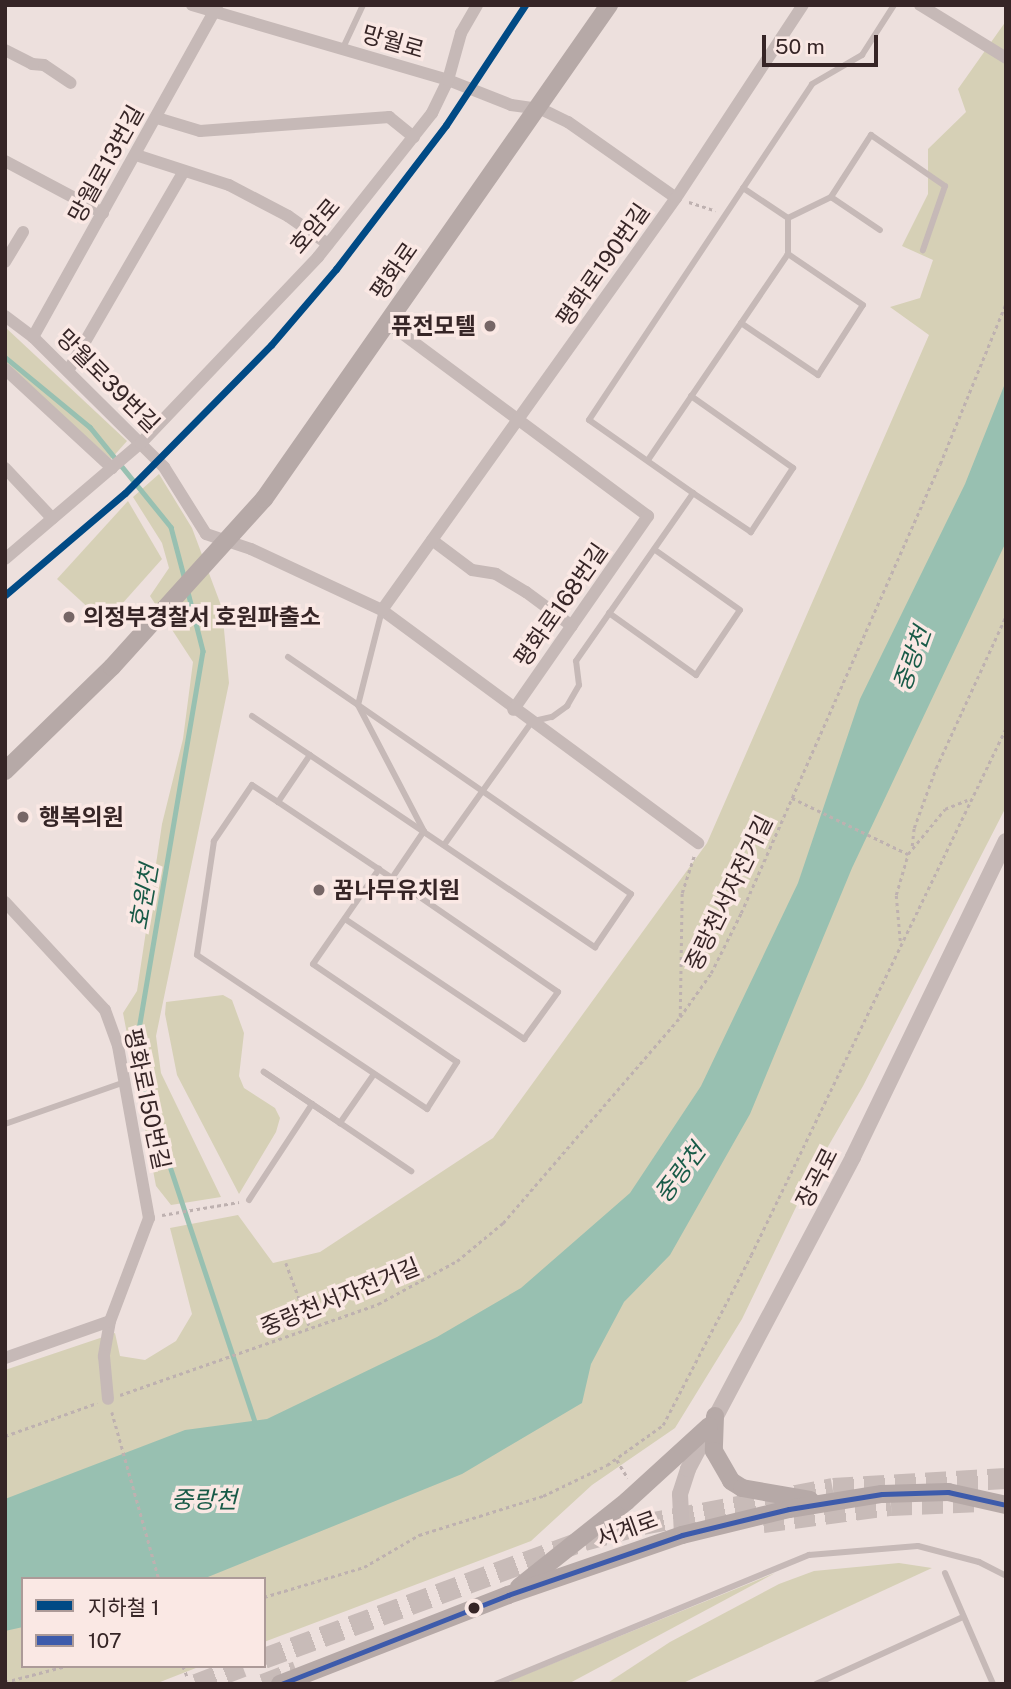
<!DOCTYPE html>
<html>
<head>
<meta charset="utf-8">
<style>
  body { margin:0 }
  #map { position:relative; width:1011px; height:1689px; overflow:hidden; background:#ede0dd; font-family:"Public Sans","Noto Sans KR",sans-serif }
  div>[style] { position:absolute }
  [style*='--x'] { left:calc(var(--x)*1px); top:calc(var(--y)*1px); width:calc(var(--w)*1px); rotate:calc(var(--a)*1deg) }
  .green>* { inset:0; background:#d6d0b6 }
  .water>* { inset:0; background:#98c0b1 }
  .stream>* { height:4.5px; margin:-2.25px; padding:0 2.25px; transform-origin:2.25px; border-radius:2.25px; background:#98c0b1 }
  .trunk-tunnel>* { height:21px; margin-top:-10.5px; transform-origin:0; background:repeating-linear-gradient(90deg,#c8bbb8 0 21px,transparent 0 31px) }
  .path>* { height:2.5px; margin-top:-1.25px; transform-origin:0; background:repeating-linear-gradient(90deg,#beb1b0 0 3.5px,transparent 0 7px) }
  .service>* { height:6px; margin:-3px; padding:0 3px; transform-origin:3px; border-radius:3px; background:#c6b9b7 }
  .minor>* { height:12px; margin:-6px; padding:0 6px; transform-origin:6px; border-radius:6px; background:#c6b9b7 }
  .tertiary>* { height:16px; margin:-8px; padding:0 8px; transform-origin:8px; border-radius:8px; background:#c6b9b7 }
  .secondary>* { height:18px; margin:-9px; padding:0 9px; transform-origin:9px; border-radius:9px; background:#b6a9a7 }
  .bus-1>* { height:5px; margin:-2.5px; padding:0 2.5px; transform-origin:2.5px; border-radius:2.5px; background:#3d5bab }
  .metro-1>* { height:7px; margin:-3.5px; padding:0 3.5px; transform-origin:3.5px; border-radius:3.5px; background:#004a85 }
  .dots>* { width:19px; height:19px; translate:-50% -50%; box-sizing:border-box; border:4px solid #fae8e4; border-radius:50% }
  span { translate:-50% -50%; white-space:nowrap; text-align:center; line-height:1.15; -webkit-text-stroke:7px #fae8e4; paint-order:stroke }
  .street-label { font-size:23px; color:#362526 }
  .poi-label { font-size:23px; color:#362526; font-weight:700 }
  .right { translate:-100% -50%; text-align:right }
  .left { translate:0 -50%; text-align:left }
  .water-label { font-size:24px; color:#185a47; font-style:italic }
  .frame { position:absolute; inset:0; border:7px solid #362526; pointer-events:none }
  .legend { position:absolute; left:21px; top:1577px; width:245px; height:91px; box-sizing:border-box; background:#fae8e4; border:2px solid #ac9a98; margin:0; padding:9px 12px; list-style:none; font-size:21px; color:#362526 }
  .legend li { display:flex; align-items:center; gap:14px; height:35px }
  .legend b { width:35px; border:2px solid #ac9a98 }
  .scale { position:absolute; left:762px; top:35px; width:116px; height:32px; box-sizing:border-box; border:4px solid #362526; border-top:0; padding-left:9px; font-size:21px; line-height:24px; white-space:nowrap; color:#362526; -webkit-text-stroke:5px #fae8e4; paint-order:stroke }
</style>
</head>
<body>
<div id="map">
  <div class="green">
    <div style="clip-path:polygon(1006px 21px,1006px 807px,863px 1086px,811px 1176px,742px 1319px,675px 1428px,592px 1485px,531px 1541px,264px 1642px,264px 1579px,23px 1579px,23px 1666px,201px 1666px,155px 1684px,5px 1684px,5px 1370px,115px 1333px,120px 1356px,145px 1360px,176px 1341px,192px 1314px,170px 1228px,238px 1215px,273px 1263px,320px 1252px,493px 1138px,707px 843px,929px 335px,890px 307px,920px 298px,933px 260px,902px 246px,928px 194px,928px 149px,966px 112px,958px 89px)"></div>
    <div style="clip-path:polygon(5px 327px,127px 441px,111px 459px,5px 365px)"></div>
    <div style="clip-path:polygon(159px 474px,192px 528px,222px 608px,229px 683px,156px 1036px,161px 1073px,221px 1197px,171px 1205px,156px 1186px,123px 1013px,137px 991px,162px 824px,183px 739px,193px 662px,150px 596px,169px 568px,162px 543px,133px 497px)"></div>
    <div style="clip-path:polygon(128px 501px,162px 559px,105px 623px,57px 579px)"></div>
    <div style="clip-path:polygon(223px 995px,232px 1000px,244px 1033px,239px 1076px,244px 1088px,275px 1108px,280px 1118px,276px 1132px,239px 1194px,177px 1075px,165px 1014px,166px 1002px)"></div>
    <div style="clip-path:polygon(899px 1563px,932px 1568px,681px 1684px,606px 1684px,670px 1642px,779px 1584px,814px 1571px)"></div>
    <div style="clip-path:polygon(775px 1573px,568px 1684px,508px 1684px,512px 1680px)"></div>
  </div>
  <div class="water">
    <div style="clip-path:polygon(1006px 381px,1006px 542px,852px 868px,750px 1114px,670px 1255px,624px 1302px,591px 1364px,582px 1403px,462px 1474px,203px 1579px,23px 1579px,23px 1627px,5px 1631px,5px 1499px,185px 1430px,267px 1419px,437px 1337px,521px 1288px,630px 1193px,701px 1086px,798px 883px,860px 699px,965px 484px)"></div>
  </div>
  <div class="stream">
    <div style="--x:5;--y:357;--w:110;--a:39.5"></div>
    <div style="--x:90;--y:427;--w:129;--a:51"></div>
    <div style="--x:171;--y:527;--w:55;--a:75.2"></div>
    <div style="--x:188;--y:592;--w:61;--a:75.7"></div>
    <div style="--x:203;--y:651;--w:413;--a:99.6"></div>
    <div style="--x:134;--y:1058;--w:386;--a:71.6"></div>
  </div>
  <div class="trunk-tunnel">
    <div style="--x:763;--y:1522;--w:129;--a:-7.6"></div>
    <div style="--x:891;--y:1505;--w:90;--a:-2.5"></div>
    <div style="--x:264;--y:1658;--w:341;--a:-20.2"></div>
    <div style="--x:584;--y:1540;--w:61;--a:-15.2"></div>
    <div style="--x:643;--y:1524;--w:193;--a:-10.7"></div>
    <div style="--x:833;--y:1488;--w:173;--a:-3.3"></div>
    <div style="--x:196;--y:1684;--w:50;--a:-21"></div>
    <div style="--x:263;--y:1684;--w:36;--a:-21"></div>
  </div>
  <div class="path">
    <div style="--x:689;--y:202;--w:28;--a:18"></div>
    <div style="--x:792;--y:798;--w:129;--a:25.8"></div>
    <div style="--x:912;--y:846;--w:18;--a:-84"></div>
    <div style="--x:914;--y:828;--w:64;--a:-69.9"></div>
    <div style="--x:936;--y:768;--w:167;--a:-65.3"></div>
    <div style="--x:900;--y:941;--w:46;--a:-95"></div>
    <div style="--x:896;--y:895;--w:43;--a:-73.7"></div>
    <div style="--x:908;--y:854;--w:58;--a:-50.6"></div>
    <div style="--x:945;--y:809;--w:24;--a:-22"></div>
    <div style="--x:680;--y:1016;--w:123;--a:-89.1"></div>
    <div style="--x:682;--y:893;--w:39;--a:-72"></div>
    <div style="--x:162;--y:1215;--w:78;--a:-9.6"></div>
    <div style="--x:286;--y:1263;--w:69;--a:69.7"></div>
    <div style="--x:120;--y:1395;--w:274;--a:-19.4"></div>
    <div style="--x:378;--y:1304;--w:90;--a:-28.6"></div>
    <div style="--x:457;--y:1261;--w:60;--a:-39.6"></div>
    <div style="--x:503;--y:1223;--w:272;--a:-49.3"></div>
    <div style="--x:680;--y:1017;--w:54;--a:-54.8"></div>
    <div style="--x:711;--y:973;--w:67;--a:-63.4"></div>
    <div style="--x:741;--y:913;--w:491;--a:-66.1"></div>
    <div style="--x:940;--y:464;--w:174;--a:-67.7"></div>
    <div style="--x:112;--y:1412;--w:173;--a:74.3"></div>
    <div style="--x:5;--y:1436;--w:98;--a:-19.7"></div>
    <div style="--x:617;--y:1460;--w:21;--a:59"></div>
    <div style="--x:264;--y:1597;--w:104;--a:-16.7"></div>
    <div style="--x:364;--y:1567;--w:64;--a:-30.2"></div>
    <div style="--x:419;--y:1535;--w:130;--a:-17.5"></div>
    <div style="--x:543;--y:1496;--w:71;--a:-25.8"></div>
    <div style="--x:607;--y:1465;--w:69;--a:-35.5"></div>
    <div style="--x:663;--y:1425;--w:191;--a:-62.6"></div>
    <div style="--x:751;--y:1255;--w:585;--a:-64.18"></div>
    <div style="--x:183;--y:1666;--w:11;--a:68"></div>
    <div style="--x:5;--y:1682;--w:63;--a:-14.7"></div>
  </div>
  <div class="service">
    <div style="--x:342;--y:50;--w:50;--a:-65"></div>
    <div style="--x:831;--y:197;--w:59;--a:34"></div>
    <div style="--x:788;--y:218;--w:48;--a:-26"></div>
    <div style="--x:831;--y:197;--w:74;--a:-57.2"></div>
    <div style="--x:871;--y:135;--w:90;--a:34.6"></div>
    <div style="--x:945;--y:186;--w:68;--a:109"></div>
    <div style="--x:741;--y:323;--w:93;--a:34"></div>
    <div style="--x:818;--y:375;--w:83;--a:-57.3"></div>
    <div style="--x:863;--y:305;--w:91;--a:-145.8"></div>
    <div style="--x:691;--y:396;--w:125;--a:35.2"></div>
    <div style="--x:793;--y:468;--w:77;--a:123.3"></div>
    <div style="--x:751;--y:532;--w:70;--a:-146.1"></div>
    <div style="--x:648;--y:460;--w:249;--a:-55.8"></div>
    <div style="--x:788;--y:254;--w:36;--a:-90"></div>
    <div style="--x:788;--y:218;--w:54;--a:-146.3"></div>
    <div style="--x:609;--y:613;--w:107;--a:35.5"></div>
    <div style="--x:696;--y:675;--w:78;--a:-55.9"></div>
    <div style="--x:740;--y:610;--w:105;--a:-144.7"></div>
    <div style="--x:288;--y:657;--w:85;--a:34.4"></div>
    <div style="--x:358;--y:705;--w:142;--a:62.4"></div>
    <div style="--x:424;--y:831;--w:57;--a:124.2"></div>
    <div style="--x:392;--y:878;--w:137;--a:-146.3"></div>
    <div style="--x:278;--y:802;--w:57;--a:-55.8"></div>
    <div style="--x:252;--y:716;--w:414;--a:34"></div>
    <div style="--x:595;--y:947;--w:64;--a:-55.8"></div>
    <div style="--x:631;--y:894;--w:332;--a:-145.3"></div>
    <div style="--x:358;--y:705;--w:98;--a:-75.8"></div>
    <div style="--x:534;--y:721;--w:18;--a:-13"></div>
    <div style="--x:552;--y:717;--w:19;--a:-36"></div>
    <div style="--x:567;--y:706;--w:24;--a:-60"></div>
    <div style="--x:579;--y:685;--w:24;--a:-97"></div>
    <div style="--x:576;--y:661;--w:205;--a:-55.1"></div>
    <div style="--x:693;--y:493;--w:127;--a:-144.9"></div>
    <div style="--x:589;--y:420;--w:403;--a:-56.4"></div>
    <div style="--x:812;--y:84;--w:58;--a:-30.1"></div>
    <div style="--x:862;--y:55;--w:59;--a:-57.4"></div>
    <div style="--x:278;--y:802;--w:31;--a:-147"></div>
    <div style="--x:252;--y:785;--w:68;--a:124.2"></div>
    <div style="--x:214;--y:841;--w:115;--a:98.5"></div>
    <div style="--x:197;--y:955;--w:277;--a:33.8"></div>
    <div style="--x:427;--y:1109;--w:56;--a:-57.4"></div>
    <div style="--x:457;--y:1062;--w:174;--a:-145.8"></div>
    <div style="--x:313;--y:964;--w:116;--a:-55.2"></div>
    <div style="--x:444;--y:845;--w:150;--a:-54.5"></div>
    <div style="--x:345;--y:919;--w:216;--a:33.8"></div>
    <div style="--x:524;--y:1039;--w:58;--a:-54.1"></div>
    <div style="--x:558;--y:992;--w:201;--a:-145.5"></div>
    <div style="--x:374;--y:1074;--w:60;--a:124.8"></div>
    <div style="--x:340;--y:1123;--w:92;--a:-146.1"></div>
    <div style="--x:264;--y:1072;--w:58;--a:33.7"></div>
    <div style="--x:312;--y:1104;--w:120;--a:34.1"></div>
    <div style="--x:5;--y:1124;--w:124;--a:-19.3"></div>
    <div style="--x:249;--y:1200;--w:115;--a:-56.7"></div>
    <div style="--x:945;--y:1573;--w:121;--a:66.6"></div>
    <div style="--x:496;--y:1684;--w:339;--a:-22.4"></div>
    <div style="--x:809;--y:1555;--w:109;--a:-4.7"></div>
    <div style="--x:918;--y:1546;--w:63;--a:14.7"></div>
    <div style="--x:979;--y:1562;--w:30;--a:27"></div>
    <div style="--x:816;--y:1684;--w:162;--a:-24.5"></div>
  </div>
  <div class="minor">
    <div style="--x:192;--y:5;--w:267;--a:16.3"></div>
    <div style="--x:448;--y:80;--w:68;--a:21.6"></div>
    <div style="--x:511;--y:105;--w:30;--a:8"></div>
    <div style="--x:541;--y:109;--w:30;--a:26"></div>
    <div style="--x:568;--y:122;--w:132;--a:35.1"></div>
    <div style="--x:920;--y:5;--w:101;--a:31.6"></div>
    <div style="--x:5;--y:50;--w:30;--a:27"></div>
    <div style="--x:32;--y:64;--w:12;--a:5"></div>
    <div style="--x:44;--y:65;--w:32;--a:34"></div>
    <div style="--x:157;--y:118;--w:45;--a:16.8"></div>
    <div style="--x:200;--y:131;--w:190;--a:-4.2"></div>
    <div style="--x:389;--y:117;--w:32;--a:39"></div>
    <div style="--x:136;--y:155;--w:98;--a:17.9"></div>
    <div style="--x:229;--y:185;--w:67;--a:27.7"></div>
    <div style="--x:288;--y:216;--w:49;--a:35"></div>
    <div style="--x:5;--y:161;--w:111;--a:28"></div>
    <div style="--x:5;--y:262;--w:35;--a:-59"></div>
    <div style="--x:5;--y:316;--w:35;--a:37"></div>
    <div style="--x:33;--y:337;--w:185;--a:44.8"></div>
    <div style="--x:164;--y:467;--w:79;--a:57.9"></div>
    <div style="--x:206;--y:534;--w:47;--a:18.4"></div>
    <div style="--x:251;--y:549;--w:145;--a:25"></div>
    <div style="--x:382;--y:610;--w:393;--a:36.4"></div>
    <div style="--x:388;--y:323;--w:324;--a:36.6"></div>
    <div style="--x:648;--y:516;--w:236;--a:124.8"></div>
    <div style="--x:33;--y:337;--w:378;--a:-60.9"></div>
    <div style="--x:5;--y:369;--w:146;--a:42.8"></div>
    <div style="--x:68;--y:371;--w:231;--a:-59.9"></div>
    <div style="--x:5;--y:468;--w:69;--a:46.8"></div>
    <div style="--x:432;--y:540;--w:50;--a:36.9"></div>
    <div style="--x:472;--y:570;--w:24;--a:9"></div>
    <div style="--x:496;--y:574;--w:35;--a:31"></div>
    <div style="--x:526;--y:592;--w:57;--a:36.5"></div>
    <div style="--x:5;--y:559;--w:179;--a:-40.5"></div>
    <div style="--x:141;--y:443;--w:257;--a:-46.4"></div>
    <div style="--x:318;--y:257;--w:184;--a:-51.6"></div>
    <div style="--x:432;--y:113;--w:37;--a:-64"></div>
    <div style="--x:448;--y:80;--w:49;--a:-74.5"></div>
    <div style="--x:461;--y:33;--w:32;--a:-60"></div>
    <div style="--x:382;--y:610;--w:506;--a:-54.49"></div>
    <div style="--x:676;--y:198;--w:231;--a:-56.7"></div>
    <div style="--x:5;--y:902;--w:147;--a:47.2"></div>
    <div style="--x:105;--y:1010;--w:38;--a:70"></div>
    <div style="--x:118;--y:1046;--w:175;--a:79.8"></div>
    <div style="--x:149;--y:1218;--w:110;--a:110.7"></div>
    <div style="--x:110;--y:1321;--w:36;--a:100"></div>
    <div style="--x:104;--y:1356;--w:43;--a:84.7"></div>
    <div style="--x:5;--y:1358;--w:111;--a:-19.4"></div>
  </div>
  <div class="tertiary">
    <div style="--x:682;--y:1535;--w:41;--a:-92.8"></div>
    <div style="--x:680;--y:1494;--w:26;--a:-72"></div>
    <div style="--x:688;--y:1469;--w:353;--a:-62.1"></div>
    <div style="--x:853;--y:1157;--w:351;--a:-64.2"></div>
  </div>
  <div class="secondary">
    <div style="--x:5;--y:771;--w:149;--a:-44.2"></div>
    <div style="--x:112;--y:667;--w:227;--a:-47.9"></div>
    <div style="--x:264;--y:499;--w:603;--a:-55.07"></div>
    <div style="--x:715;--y:1416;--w:35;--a:92"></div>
    <div style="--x:714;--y:1451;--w:34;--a:60"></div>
    <div style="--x:731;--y:1481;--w:13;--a:32"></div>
    <div style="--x:742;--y:1488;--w:69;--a:10"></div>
    <div style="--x:519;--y:1587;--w:138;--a:-38.5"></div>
    <div style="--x:627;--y:1501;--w:111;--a:-42.4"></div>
    <div style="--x:280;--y:1684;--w:245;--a:-21.3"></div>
    <div style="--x:508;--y:1595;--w:184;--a:-19"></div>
    <div style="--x:682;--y:1535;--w:110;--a:-13.7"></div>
    <div style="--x:789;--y:1509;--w:94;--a:-9.2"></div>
    <div style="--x:882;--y:1494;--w:66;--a:-1.7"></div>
    <div style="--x:948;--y:1492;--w:59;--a:12.6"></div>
  </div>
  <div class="bus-1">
    <div style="--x:281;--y:1684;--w:244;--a:-21.4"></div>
    <div style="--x:508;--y:1595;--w:184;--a:-19"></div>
    <div style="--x:682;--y:1535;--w:110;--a:-13.7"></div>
    <div style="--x:789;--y:1509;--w:94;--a:-9.2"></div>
    <div style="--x:882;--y:1494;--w:66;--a:-1.7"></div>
    <div style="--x:948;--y:1492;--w:59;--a:12.6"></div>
  </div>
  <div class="metro-1">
    <div style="--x:5;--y:595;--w:157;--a:-40.4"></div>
    <div style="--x:125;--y:493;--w:208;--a:-45.4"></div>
    <div style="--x:271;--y:345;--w:100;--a:-49.5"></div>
    <div style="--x:336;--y:269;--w:181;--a:-52.6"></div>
    <div style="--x:446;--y:125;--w:144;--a:-56.6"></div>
  </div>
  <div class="dots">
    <div style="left:490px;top:326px;background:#766666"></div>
    <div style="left:69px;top:617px;background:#766666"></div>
    <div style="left:23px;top:817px;background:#766666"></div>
    <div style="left:319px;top:890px;background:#766666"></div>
    <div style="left:474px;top:1608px;background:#362526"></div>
  </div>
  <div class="street-label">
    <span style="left:393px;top:42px;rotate:16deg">망월로</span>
    <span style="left:106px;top:164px;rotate:-61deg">망월로13번길</span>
    <span style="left:315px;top:226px;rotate:-50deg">호암로</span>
    <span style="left:603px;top:265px;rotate:-55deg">평화로190번길</span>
    <span style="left:394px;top:271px;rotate:-55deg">평화로</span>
    <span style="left:108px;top:381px;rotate:45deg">망월로39번길</span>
    <span style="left:561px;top:605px;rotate:-55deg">평화로168번길</span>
    <span style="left:729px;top:893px;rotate:-64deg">중랑천서자전거길</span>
    <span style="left:147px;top:1099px;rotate:78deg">평화로150번길</span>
    <span style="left:817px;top:1178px;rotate:-63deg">장곡로</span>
    <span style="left:340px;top:1297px;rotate:-22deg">중랑천서자전거길</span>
    <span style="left:627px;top:1529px;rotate:-20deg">서계로</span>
  </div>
  <div class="poi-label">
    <span class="right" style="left:476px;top:326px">퓨전모텔</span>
    <span class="left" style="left:83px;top:617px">의정부경찰서 호원파출소</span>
    <span class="left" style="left:39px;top:817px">행복의원</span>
    <span class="left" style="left:333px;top:890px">꿈나무유치원</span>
  </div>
  <div class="water-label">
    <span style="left:912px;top:659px;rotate:-70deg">중랑천</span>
    <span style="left:144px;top:897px;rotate:-80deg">호원천</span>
    <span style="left:680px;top:1173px;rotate:-53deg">중랑천</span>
    <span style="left:204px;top:1500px">중랑천</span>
  </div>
  <div class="frame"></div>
  <ul class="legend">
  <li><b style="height:9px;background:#004a85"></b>지하철 1</li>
  <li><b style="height:9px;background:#3d5bab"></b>107</li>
  </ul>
  <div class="scale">50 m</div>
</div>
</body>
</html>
